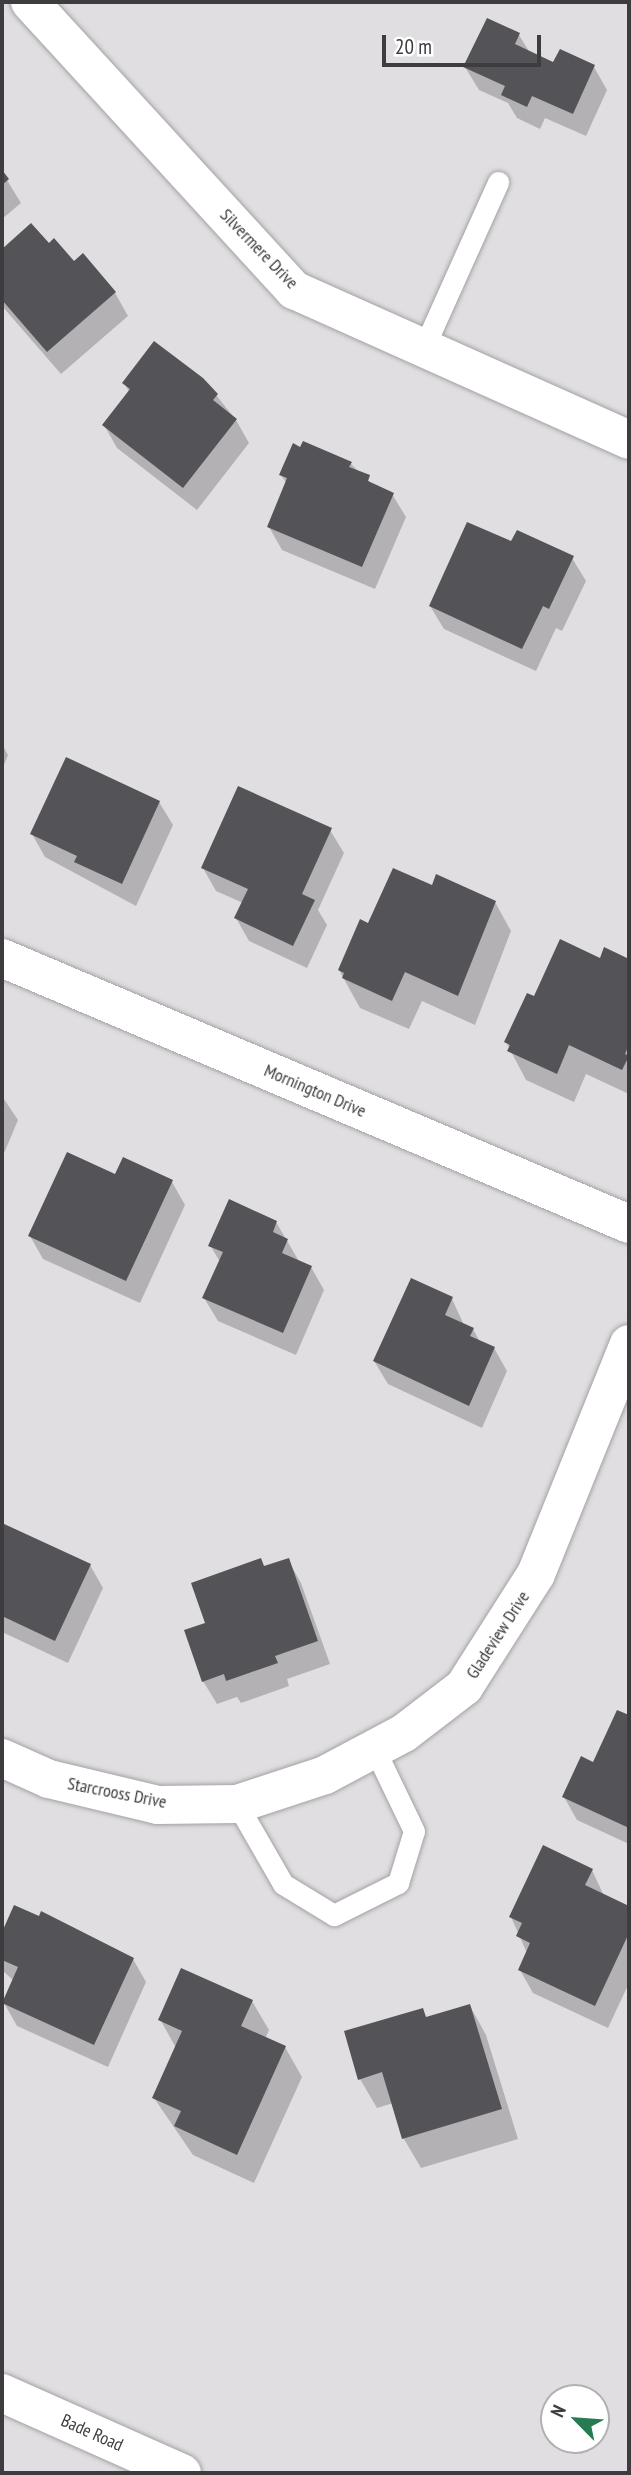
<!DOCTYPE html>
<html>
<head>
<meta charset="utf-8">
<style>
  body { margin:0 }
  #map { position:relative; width:631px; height:2475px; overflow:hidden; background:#e0dee1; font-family:"PT Sans Narrow",sans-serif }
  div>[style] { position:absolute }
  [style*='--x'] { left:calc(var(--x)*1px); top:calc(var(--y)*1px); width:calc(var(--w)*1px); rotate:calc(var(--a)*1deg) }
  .shadow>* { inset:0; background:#0003 }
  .building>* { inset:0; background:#545357 }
  .roads { filter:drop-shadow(0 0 2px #a4a1a5) drop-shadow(0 0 2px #a4a1a5) }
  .lane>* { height:21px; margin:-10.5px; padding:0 10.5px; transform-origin:10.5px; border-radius:10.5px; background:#fff }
  .street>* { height:38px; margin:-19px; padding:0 19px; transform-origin:19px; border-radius:19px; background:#fff }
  span { translate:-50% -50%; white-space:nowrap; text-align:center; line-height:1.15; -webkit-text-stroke:7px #fff; paint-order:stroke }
  .street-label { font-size:18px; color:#3e3c3e }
  .frame { position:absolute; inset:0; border:4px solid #3e3c3e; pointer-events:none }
  .north { position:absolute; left:540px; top:2384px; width:70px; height:70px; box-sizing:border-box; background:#fff; border:2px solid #b2b1b2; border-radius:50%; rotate:295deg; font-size:19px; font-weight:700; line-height:28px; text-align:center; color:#3e3c3e }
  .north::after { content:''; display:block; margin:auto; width:24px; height:32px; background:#267c50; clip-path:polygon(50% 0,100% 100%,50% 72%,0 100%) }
  .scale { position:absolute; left:382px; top:35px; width:159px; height:32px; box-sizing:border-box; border:4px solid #3e3c3e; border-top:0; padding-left:9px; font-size:21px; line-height:24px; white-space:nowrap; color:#3e3c3e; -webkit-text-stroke:5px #fff; paint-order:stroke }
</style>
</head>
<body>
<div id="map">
  <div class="shadow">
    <div style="clip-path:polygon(519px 35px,530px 53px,554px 65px,594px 67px,607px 90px,586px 136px,545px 118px,540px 129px,517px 118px,508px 103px,479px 90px,465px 67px)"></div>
    <div style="clip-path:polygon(2px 172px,21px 203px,2px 219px)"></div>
    <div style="clip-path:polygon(31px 225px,49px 246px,115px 293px,128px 316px,61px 374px,2px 306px,2px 251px)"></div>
    <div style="clip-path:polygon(124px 383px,216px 395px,236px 420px,249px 443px,197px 510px,117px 448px,104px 425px,130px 393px)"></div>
    <div style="clip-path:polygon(350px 463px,374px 486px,392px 494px,406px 517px,375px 589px,282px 550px,269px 527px,287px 484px,281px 475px)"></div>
    <div style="clip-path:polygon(512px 544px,572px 558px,586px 581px,562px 631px,556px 628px,536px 671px,444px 629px,430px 606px)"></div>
    <div style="clip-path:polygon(2px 744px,8px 755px,2px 770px)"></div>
    <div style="clip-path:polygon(159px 802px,173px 825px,136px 906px,45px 857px,32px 834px)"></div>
    <div style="clip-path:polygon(330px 830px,344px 853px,318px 910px,327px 925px,307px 968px,249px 941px,236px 918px,243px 903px,216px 891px,203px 868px)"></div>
    <div style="clip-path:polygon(433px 887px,495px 902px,511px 931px,475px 1025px,422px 1001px,409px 1029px,360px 1008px,339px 970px,369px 925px)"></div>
    <div style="clip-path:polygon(605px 950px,629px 961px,629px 1094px,586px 1074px,574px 1102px,526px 1080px,506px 1042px,535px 998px,600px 960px)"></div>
    <div style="clip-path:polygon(2px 1096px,18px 1120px,2px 1158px)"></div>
    <div style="clip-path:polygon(116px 1176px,172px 1182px,185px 1205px,140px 1303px,43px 1259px,30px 1236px)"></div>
    <div style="clip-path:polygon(276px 1222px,300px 1263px,311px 1267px,324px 1290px,296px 1355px,218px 1321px,204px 1298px,220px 1262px,210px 1245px)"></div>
    <div style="clip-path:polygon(452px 1299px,464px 1325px,473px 1329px,480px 1342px,494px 1348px,507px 1371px,482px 1428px,388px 1384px,374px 1361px)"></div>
    <div style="clip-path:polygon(2px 1525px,90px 1565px,103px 1588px,68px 1663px,2px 1632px)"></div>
    <div style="clip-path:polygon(288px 1560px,301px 1583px,330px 1664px,287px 1679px,289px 1686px,241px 1703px,237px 1697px,217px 1704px,203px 1681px,207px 1624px,265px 1568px)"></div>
    <div style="clip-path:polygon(618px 1712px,629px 1717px,629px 1844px,577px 1820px,564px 1797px,594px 1764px)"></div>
    <div style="clip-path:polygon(592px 1870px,604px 1896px,629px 1908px,629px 1983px,608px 2028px,533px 1993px,520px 1970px,527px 1953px,511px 1917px)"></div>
    <div style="clip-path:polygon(15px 1907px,133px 1959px,146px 1982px,108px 2067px,17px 2026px,4px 2003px,14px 1981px,2px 1970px,2px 1936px)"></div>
    <div style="clip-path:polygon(252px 2001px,269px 2030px,265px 2039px,285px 2047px,302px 2077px,254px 2183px,193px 2155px,154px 2098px,176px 2048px,160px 2019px)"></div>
    <div style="clip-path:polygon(470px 2006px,486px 2035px,518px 2139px,421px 2168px,404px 2139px,393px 2103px,377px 2108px,360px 2079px,422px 2010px,427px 2019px)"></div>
  </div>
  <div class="building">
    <div style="clip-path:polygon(487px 18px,520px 33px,515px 44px,553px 62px,560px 49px,595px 65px,573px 114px,532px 96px,527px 107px,501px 95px,505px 86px,463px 67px)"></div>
    <div style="clip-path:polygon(2px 170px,9px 179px,2px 185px)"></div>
    <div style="clip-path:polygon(31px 223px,49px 243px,54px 238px,74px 261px,83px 253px,116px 292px,47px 352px,2px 300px,2px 249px)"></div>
    <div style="clip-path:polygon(154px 341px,203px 378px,218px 394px,213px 400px,237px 419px,183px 488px,102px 425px,130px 389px,122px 383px)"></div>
    <div style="clip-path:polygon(303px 441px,352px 462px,349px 467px,370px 475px,368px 481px,394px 493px,362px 567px,267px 527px,287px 478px,279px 475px,293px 443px,300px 447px)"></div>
    <div style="clip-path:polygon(467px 522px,511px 541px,517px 530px,574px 556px,549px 609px,543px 606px,522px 649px,429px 606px)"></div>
    <div style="clip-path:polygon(66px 757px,160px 801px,122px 884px,74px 862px,77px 856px,30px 834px)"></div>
    <div style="clip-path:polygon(238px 786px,332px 828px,302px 894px,315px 900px,293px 946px,234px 918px,248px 889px,201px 868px)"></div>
    <div style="clip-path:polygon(393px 868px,432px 885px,436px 874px,496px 901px,458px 996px,405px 972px,392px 1001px,342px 978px,344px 973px,338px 970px,360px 919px,368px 923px)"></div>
    <div style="clip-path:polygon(560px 939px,600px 958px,604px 947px,629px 959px,629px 1045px,625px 1054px,629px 1056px,622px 1070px,569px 1045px,557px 1074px,507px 1051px,510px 1045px,504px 1042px,527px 993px,534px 996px)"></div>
    <div style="clip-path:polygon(67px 1152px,115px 1174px,123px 1157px,173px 1180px,126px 1281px,28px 1236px)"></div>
    <div style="clip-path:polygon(229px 1199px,277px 1221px,273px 1232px,288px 1239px,282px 1253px,312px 1266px,283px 1333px,202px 1298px,223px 1252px,208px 1246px)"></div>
    <div style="clip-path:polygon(411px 1278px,453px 1297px,445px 1315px,474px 1328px,470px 1336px,495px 1347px,469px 1406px,373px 1361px)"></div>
    <div style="clip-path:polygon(2px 1523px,91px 1564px,55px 1641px,2px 1616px)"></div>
    <div style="clip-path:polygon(261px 1558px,264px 1566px,289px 1558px,318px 1641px,275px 1656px,278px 1663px,226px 1681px,224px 1674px,202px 1682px,184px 1630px,205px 1623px,191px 1583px)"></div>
    <div style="clip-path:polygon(617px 1710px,629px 1715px,629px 1828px,562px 1797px,581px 1756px,593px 1762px)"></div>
    <div style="clip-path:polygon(543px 1845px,593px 1869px,585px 1885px,629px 1906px,629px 1933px,595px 2006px,518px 1970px,530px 1943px,516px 1936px,522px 1923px,509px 1917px)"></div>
    <div style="clip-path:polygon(14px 1905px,39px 1916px,41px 1911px,134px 1958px,94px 2045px,2px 2003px,18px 1967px,2px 1960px,2px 1932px)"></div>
    <div style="clip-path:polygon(181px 1968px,253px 2000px,241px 2026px,286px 2046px,237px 2155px,174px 2126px,181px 2111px,152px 2098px,182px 2031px,158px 2020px)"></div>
    <div style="clip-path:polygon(470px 2004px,502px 2109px,402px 2139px,382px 2072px,358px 2080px,344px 2031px,423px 2008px,426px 2017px)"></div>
  </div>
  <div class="roads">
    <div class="lane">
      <div style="--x:424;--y:347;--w:181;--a:-65.8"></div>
      <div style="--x:237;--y:1804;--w:92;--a:60.1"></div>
      <div style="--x:283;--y:1884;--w:60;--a:31.3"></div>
      <div style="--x:334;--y:1915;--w:72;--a:-26.6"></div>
      <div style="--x:398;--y:1883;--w:54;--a:-72.9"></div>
      <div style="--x:414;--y:1831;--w:92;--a:-115.7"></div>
    </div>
    <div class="street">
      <div style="--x:30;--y:2;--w:391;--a:47.5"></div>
      <div style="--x:294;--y:290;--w:367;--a:24.1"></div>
      <div style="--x:2;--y:958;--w:681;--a:22.99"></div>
      <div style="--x:2;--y:1758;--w:51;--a:24.1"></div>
      <div style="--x:49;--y:1779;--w:112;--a:13.4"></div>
      <div style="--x:158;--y:1805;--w:79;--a:-0.7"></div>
      <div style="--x:237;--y:1804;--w:93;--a:-18.2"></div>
      <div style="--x:325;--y:1775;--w:89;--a:-28"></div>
      <div style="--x:404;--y:1733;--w:76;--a:-37.5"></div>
      <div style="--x:464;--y:1687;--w:134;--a:-57.5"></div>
      <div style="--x:536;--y:1574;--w:248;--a:-68"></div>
      <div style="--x:2;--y:2393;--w:197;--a:24"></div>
    </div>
  </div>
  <div class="street-label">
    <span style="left:259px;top:249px;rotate:46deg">Silvermere Drive</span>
    <span style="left:315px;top:1091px;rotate:23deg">Mornington Drive</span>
    <span style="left:498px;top:1635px;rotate:-57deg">Gladeview Drive</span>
    <span style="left:117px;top:1793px;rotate:11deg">Starcrooss Drive</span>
    <span style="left:92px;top:2433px;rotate:24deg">Bade Road</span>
  </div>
  <div class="frame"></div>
  <div class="north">N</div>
  <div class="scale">20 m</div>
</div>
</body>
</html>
